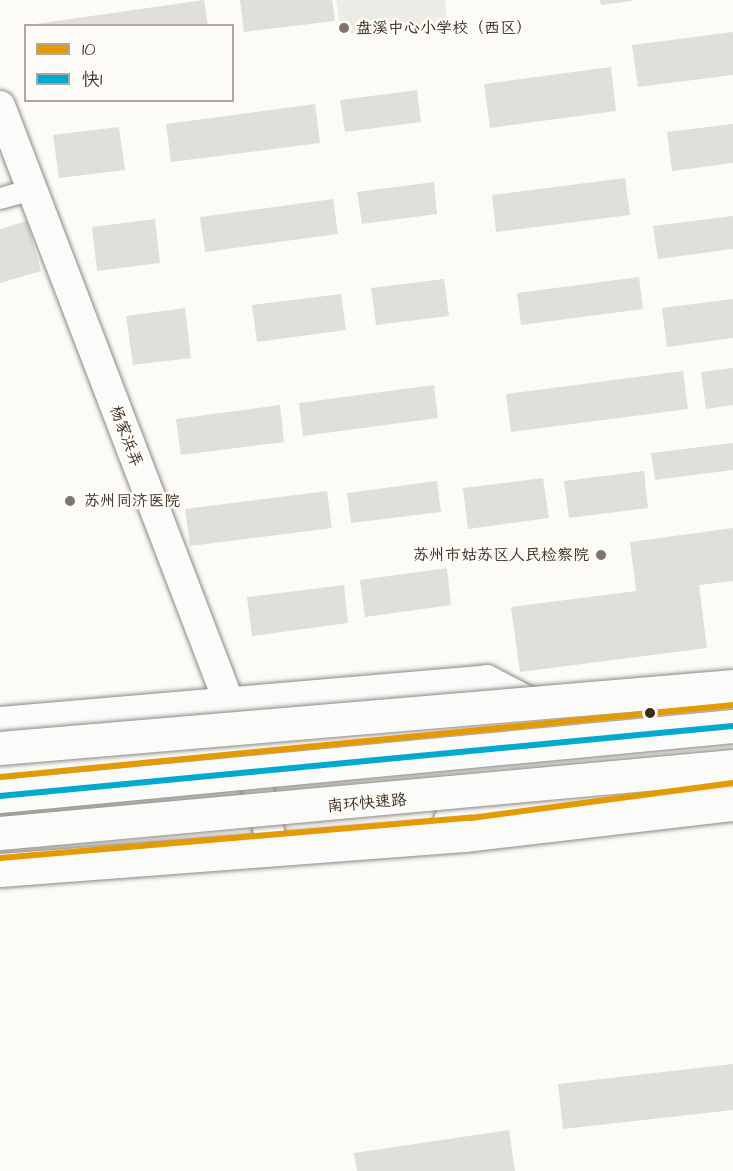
<!DOCTYPE html>
<html>
<head>
<meta charset="utf-8">
<style>
  body { margin:0 }
  #map { position:relative; width:733px; height:1171px; overflow:hidden; background:#fcfbf8; font-family:"Architects Daughter","LXGW WenKai TC",sans-serif }
  div>[style] { position:absolute }
  [style*='--x'] { left:calc(var(--x)*1px); top:calc(var(--y)*1px); width:calc(var(--w)*1px); rotate:calc(var(--a)*1deg) }
  .green>* { inset:0; background:#edebe6 }
  .building>* { inset:0; background:#e0dfdc }
  .roads { filter:drop-shadow(0 0 2px #8d8985) drop-shadow(0 0 2px #8d8985) }
  .street>* { height:21px; margin:-10.5px; padding:0 10.5px; transform-origin:10.5px; border-radius:10.5px; background:#fbfbf9 }
  .secondary>* { height:30px; margin:-15px; padding:0 15px; transform-origin:15px; border-radius:15px; background:#fbfbf9 }
  .primary>* { height:33px; margin:-16.5px; padding:0 16.5px; transform-origin:16.5px; border-radius:16.5px; background:#fbfbf9 }
  .highway>* { height:33px; margin:-16.5px; padding:0 16.5px; transform-origin:16.5px; border-radius:16.5px; background:#fbfbf9 }
  .bridges { filter:drop-shadow(0 0 2px #8d8985) drop-shadow(0 0 2px #8d8985) }
  .highway-bridge>* { height:33px; margin:-16.5px; padding:0 16.5px; transform-origin:16.5px; border-radius:16.5px; background:#fbfbf9 }
  .bus-1>* { height:6px; margin:-3px; padding:0 3px; transform-origin:3px; border-radius:3px; background:#e49a03 }
  .bus-2>* { height:6px; margin:-3px; padding:0 3px; transform-origin:3px; border-radius:3px; background:#00a9ce }
  .dots>* { width:16px; height:16px; translate:-50% -50%; box-sizing:border-box; border:3px solid #fdfcf7; border-radius:50% }
  span { translate:-50% -50%; white-space:nowrap; text-align:center; line-height:1.15; -webkit-text-stroke:5px #fdfcf7; paint-order:stroke }
  .poi-label { font-size:16px; color:#3b2a1e }
  .left { translate:0 -50%; text-align:left }
  .right { translate:-100% -50%; text-align:right }
  .street-label { font-size:16px; color:#3b2a1e }
  .legend { position:absolute; left:24px; top:24px; width:210px; height:78px; box-sizing:border-box; background:#fdfcf7; border:2px solid #afa8a0; margin:0; padding:8px 10px; list-style:none; font-size:18px; color:#3b2a1e }
  .legend li { display:flex; align-items:center; gap:12px; height:30px }
  .legend b { width:30px; border:2px solid #afa8a0 }
</style>
</head>
<body>
<div id="map">
  <div class="green">
    <div style="clip-path:polygon(336px 0,445px 0,447px 22px,341px 35px)"></div>
  </div>
  <div class="building">
    <div style="clip-path:polygon(204px 0,208px 26px,35px 26px,35px 24px)"></div>
    <div style="clip-path:polygon(240px 0,332px 0,335px 21px,244px 32px)"></div>
    <div style="clip-path:polygon(600px 0,632px 0,632px 1px,601px 5px)"></div>
    <div style="clip-path:polygon(733px 32px,733px 75px,638px 87px,632px 45px)"></div>
    <div style="clip-path:polygon(611px 67px,616px 111px,490px 128px,484px 84px)"></div>
    <div style="clip-path:polygon(417px 90px,421px 122px,345px 132px,340px 100px)"></div>
    <div style="clip-path:polygon(315px 104px,320px 143px,171px 162px,166px 124px)"></div>
    <div style="clip-path:polygon(733px 124px,733px 163px,672px 171px,667px 132px)"></div>
    <div style="clip-path:polygon(119px 127px,125px 170px,59px 178px,53px 135px)"></div>
    <div style="clip-path:polygon(625px 178px,630px 215px,496px 232px,492px 195px)"></div>
    <div style="clip-path:polygon(434px 182px,437px 214px,362px 224px,357px 192px)"></div>
    <div style="clip-path:polygon(333px 199px,338px 234px,205px 252px,200px 217px)"></div>
    <div style="clip-path:polygon(733px 216px,733px 249px,658px 259px,653px 226px)"></div>
    <div style="clip-path:polygon(155px 219px,160px 263px,97px 271px,92px 227px)"></div>
    <div style="clip-path:polygon(27px 221px,41px 271px,0 283px,0 229px)"></div>
    <div style="clip-path:polygon(639px 277px,643px 309px,521px 325px,517px 293px)"></div>
    <div style="clip-path:polygon(444px 279px,449px 316px,376px 325px,371px 288px)"></div>
    <div style="clip-path:polygon(341px 294px,346px 330px,257px 342px,252px 305px)"></div>
    <div style="clip-path:polygon(733px 299px,733px 338px,667px 347px,662px 308px)"></div>
    <div style="clip-path:polygon(185px 308px,191px 358px,133px 365px,126px 316px)"></div>
    <div style="clip-path:polygon(733px 368px,733px 405px,706px 409px,701px 372px)"></div>
    <div style="clip-path:polygon(683px 371px,688px 409px,511px 432px,506px 394px)"></div>
    <div style="clip-path:polygon(434px 385px,438px 418px,303px 436px,299px 403px)"></div>
    <div style="clip-path:polygon(280px 405px,284px 442px,181px 455px,176px 419px)"></div>
    <div style="clip-path:polygon(733px 443px,733px 470px,655px 480px,651px 453px)"></div>
    <div style="clip-path:polygon(644px 471px,648px 508px,569px 518px,564px 481px)"></div>
    <div style="clip-path:polygon(543px 478px,549px 518px,468px 529px,463px 488px)"></div>
    <div style="clip-path:polygon(437px 481px,441px 512px,351px 523px,347px 493px)"></div>
    <div style="clip-path:polygon(327px 491px,332px 528px,190px 546px,185px 509px)"></div>
    <div style="clip-path:polygon(733px 528px,733px 581px,699px 585px,707px 648px,520px 672px,511px 607px,636px 591px,630px 542px)"></div>
    <div style="clip-path:polygon(447px 568px,451px 605px,365px 617px,360px 580px)"></div>
    <div style="clip-path:polygon(344px 585px,348px 623px,252px 636px,247px 597px)"></div>
    <div style="clip-path:polygon(733px 1064px,733px 1110px,563px 1129px,558px 1084px)"></div>
    <div style="clip-path:polygon(509px 1130px,515px 1171px,357px 1171px,354px 1153px)"></div>
  </div>
  <div class="roads">
    <div class="street">
      <div style="--x:0;--y:198;--w:33;--a:-16"></div>
    </div>
    <div class="secondary">
      <div style="--x:0;--y:106;--w:692;--a:69"></div>
      <div style="--x:248;--y:752;--w:86;--a:75.2"></div>
    </div>
    <div class="primary">
      <div style="--x:0;--y:723;--w:488;--a:-4.9"></div>
      <div style="--x:486;--y:681;--w:62;--a:27.8"></div>
      <div style="--x:0;--y:777;--w:737;--a:-5.61"></div>
      <div style="--x:450;--y:820;--w:285;--a:-7.4"></div>
    </div>
    <div class="highway">
      <div style="--x:0;--y:870;--w:465;--a:-4.3"></div>
      <div style="--x:464;--y:835;--w:271;--a:-6.6"></div>
    </div>
  </div>
  <div class="bridges">
    <div class="highway-bridge">
      <div style="--x:0;--y:748;--w:736;--a:-4.83"></div>
      <div style="--x:0;--y:796;--w:736;--a:-5.46"></div>
      <div style="--x:0;--y:833;--w:736;--a:-5.22"></div>
    </div>
  </div>
  <div class="bus-1">
    <div style="--x:0;--y:777;--w:737;--a:-5.61"></div>
    <div style="--x:0;--y:858;--w:473;--a:-4.9"></div>
    <div style="--x:471;--y:818;--w:264;--a:-7.6"></div>
  </div>
  <div class="bus-2">
    <div style="--x:0;--y:796;--w:736;--a:-5.46"></div>
  </div>
  <div class="dots">
    <div style="left:344px;top:28px;background:#7f736a"></div>
    <div style="left:70px;top:501px;background:#7f736a"></div>
    <div style="left:601px;top:555px;background:#7f736a"></div>
    <div style="left:650px;top:713px;background:#3b2a1e"></div>
  </div>
  <div class="poi-label">
    <span class="left" style="left:356px;top:28px">盘溪中心小学校（西区）</span>
    <span class="left" style="left:84px;top:501px">苏州同济医院</span>
    <span class="right" style="left:589px;top:555px">苏州市姑苏区人民检察院</span>
  </div>
  <div class="street-label">
    <span style="left:126px;top:436px;rotate:69deg">杨家浜弄</span>
    <span style="left:367px;top:803px;rotate:-5deg">南环快速路</span>
  </div>
  <ul class="legend">
  <li><b style="height:8px;background:#e49a03"></b>10</li>
  <li><b style="height:8px;background:#00a9ce"></b>快1</li>
  </ul>
</div>
</body>
</html>
